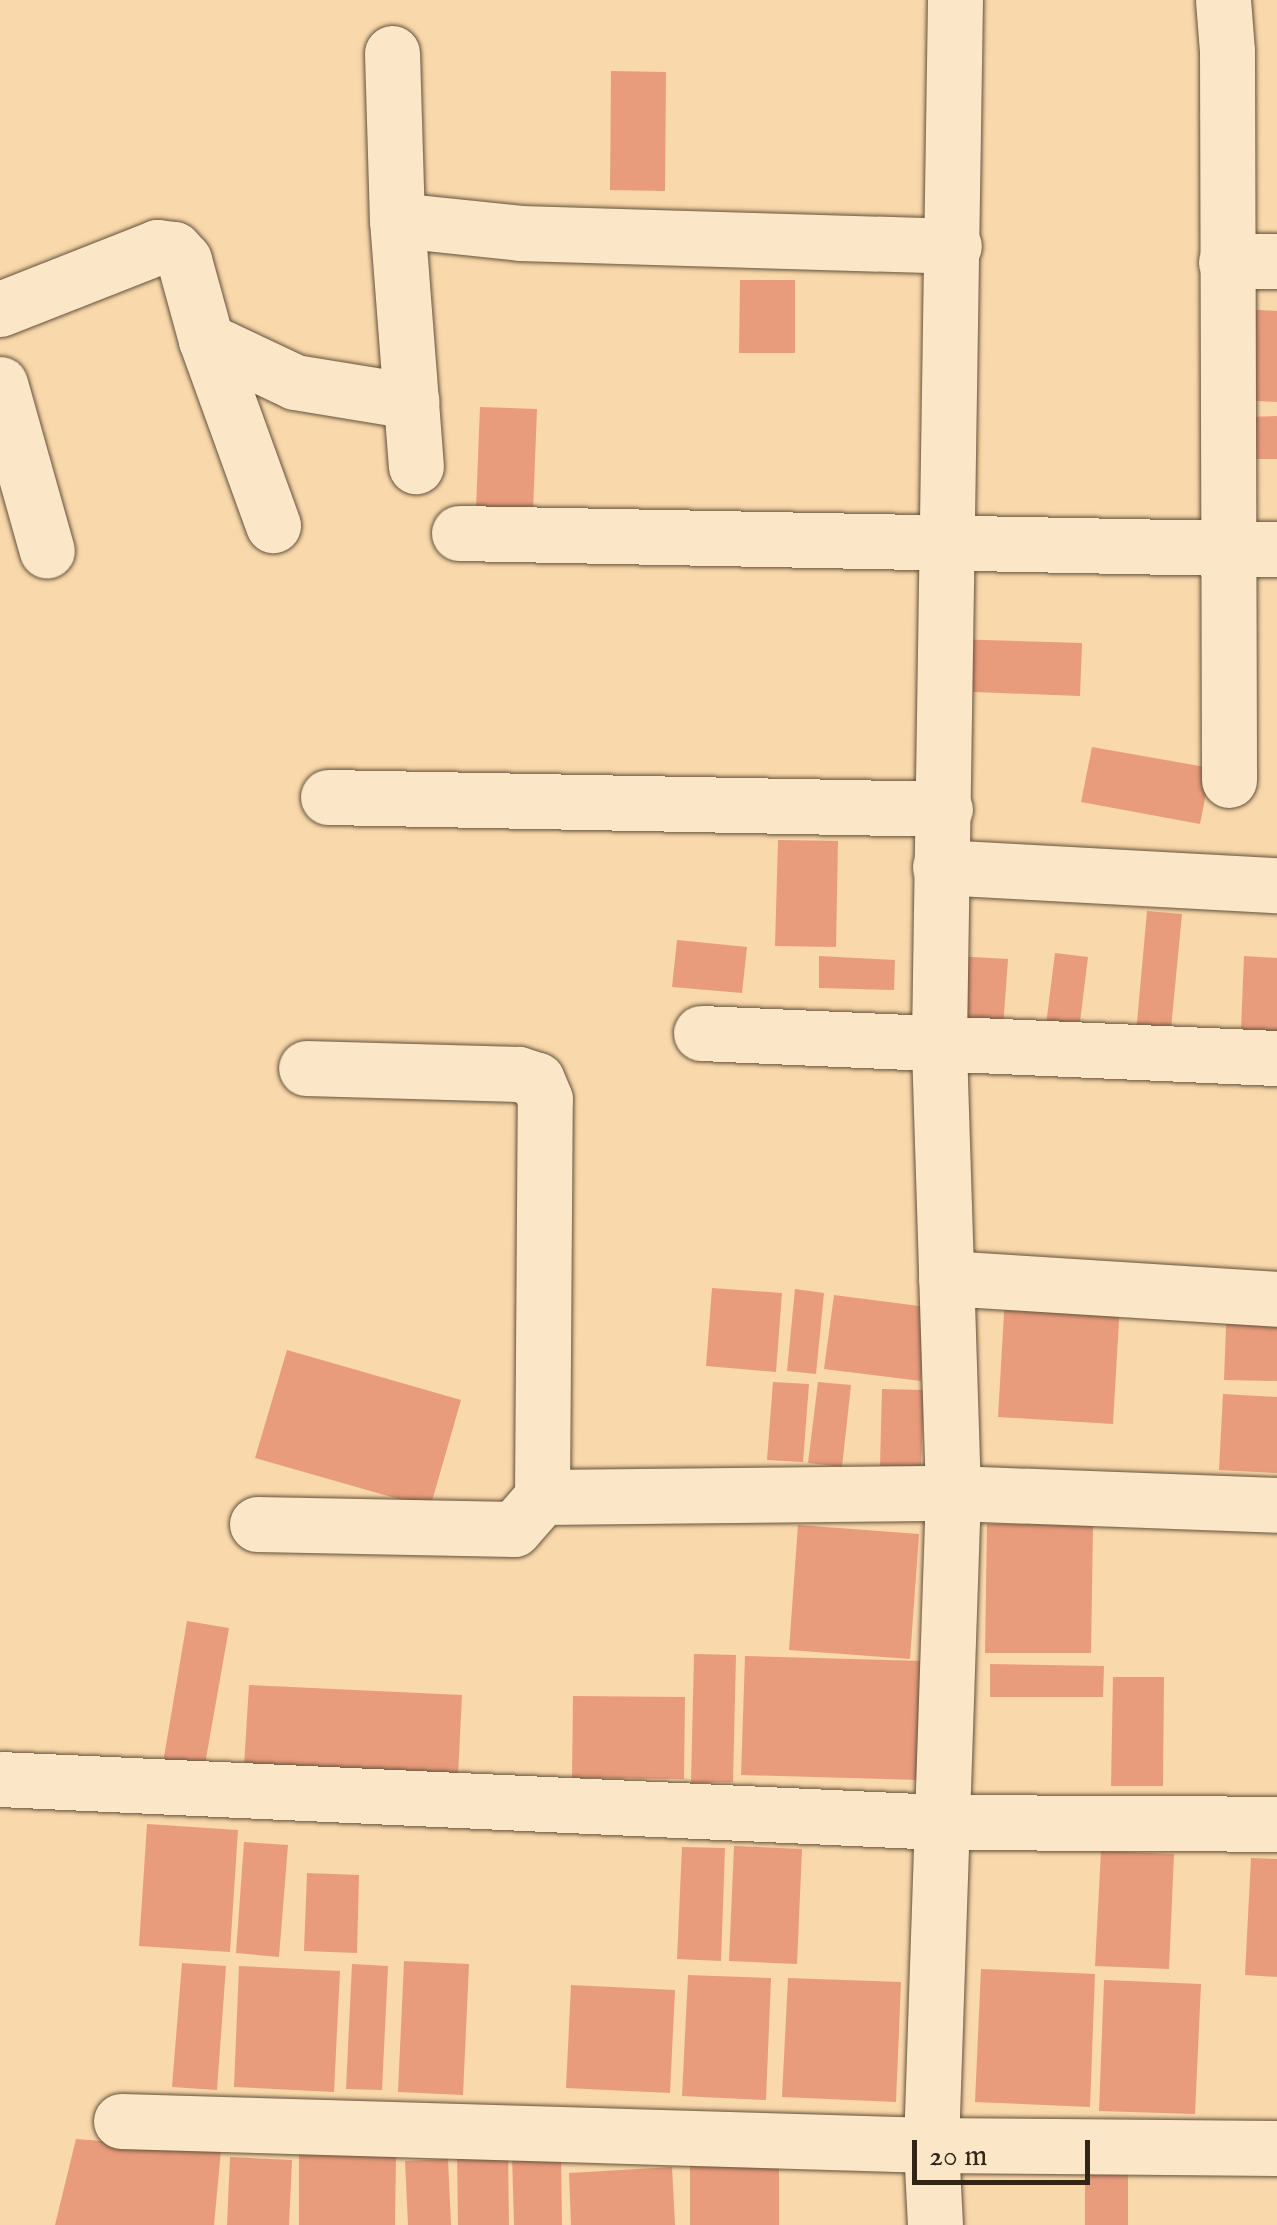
<!DOCTYPE html>
<html>
<head>
<meta charset="utf-8">
<style>
  body { margin:0 }
  #map { position:relative; width:1277px; height:2225px; overflow:hidden; background:#f9d8ab; font-family:"IM FELL English",serif }
  div>[style] { position:absolute }
  [style*='--x'] { left:calc(var(--x)*1px); top:calc(var(--y)*1px); width:calc(var(--w)*1px); rotate:calc(var(--a)*1deg) }
  .building>* { inset:0; background:#e99c7c }
  .roads { filter:drop-shadow(0 0 2px #64523b) drop-shadow(0 0 2px #64523b) }
  .minor>* { height:55px; margin:-27.5px; padding:0 27.5px; transform-origin:27.5px; border-radius:27.5px; background:#fbe6c8 }
  span { translate:-50% -50%; white-space:nowrap; text-align:center; line-height:1.15; -webkit-text-stroke:8px #fbe6c8; paint-order:stroke }
  .scale { position:absolute; left:912px; top:2140px; width:178px; height:45px; box-sizing:border-box; border:5px solid #322516; border-top:0; padding-left:12px; font-size:30px; line-height:35px; white-space:nowrap; color:#322516; -webkit-text-stroke:8px #fbe6c8; paint-order:stroke }
</style>
</head>
<body>
<div id="map">
  <div class="building">
    <div style="clip-path:polygon(611px 71px,666px 72px,665px 191px,610px 190px)"></div>
    <div style="clip-path:polygon(740px 280px,795px 280px,795px 353px,739px 353px)"></div>
    <div style="clip-path:polygon(1244px 309px,1277px 311px,1277px 402px,1240px 400px)"></div>
    <div style="clip-path:polygon(480px 407px,537px 409px,533px 511px,476px 509px)"></div>
    <div style="clip-path:polygon(1277px 416px,1277px 459px,1245px 459px,1245px 417px)"></div>
    <div style="clip-path:polygon(951px 639px,1082px 643px,1080px 696px,949px 691px)"></div>
    <div style="clip-path:polygon(1092px 747px,1211px 768px,1200px 824px,1081px 802px)"></div>
    <div style="clip-path:polygon(778px 840px,838px 841px,836px 947px,775px 946px)"></div>
    <div style="clip-path:polygon(1147px 911px,1182px 914px,1169px 1049px,1135px 1045px)"></div>
    <div style="clip-path:polygon(677px 940px,747px 947px,742px 993px,672px 987px)"></div>
    <div style="clip-path:polygon(1055px 953px,1088px 957px,1077px 1046px,1044px 1041px)"></div>
    <div style="clip-path:polygon(819px 956px,895px 960px,894px 990px,819px 988px)"></div>
    <div style="clip-path:polygon(956px 956px,1008px 959px,1002px 1042px,951px 1039px)"></div>
    <div style="clip-path:polygon(1244px 956px,1277px 958px,1277px 1056px,1240px 1054px)"></div>
    <div style="clip-path:polygon(712px 1288px,782px 1293px,776px 1372px,706px 1366px)"></div>
    <div style="clip-path:polygon(795px 1289px,824px 1293px,816px 1374px,787px 1371px)"></div>
    <div style="clip-path:polygon(834px 1295px,927px 1307px,921px 1381px,824px 1369px)"></div>
    <div style="clip-path:polygon(1005px 1296px,1120px 1303px,1113px 1424px,998px 1417px)"></div>
    <div style="clip-path:polygon(1227px 1299px,1277px 1301px,1277px 1381px,1224px 1380px)"></div>
    <div style="clip-path:polygon(287px 1350px,461px 1400px,430px 1508px,255px 1458px)"></div>
    <div style="clip-path:polygon(773px 1382px,809px 1384px,803px 1462px,767px 1460px)"></div>
    <div style="clip-path:polygon(818px 1382px,851px 1385px,842px 1467px,808px 1463px)"></div>
    <div style="clip-path:polygon(882px 1389px,924px 1390px,921px 1467px,880px 1466px)"></div>
    <div style="clip-path:polygon(1223px 1394px,1277px 1397px,1277px 1473px,1219px 1470px)"></div>
    <div style="clip-path:polygon(987px 1524px,1093px 1525px,1091px 1653px,985px 1653px)"></div>
    <div style="clip-path:polygon(798px 1525px,919px 1534px,910px 1659px,789px 1650px)"></div>
    <div style="clip-path:polygon(187px 1621px,229px 1628px,204px 1770px,163px 1763px)"></div>
    <div style="clip-path:polygon(694px 1654px,736px 1655px,733px 1782px,691px 1783px)"></div>
    <div style="clip-path:polygon(745px 1656px,923px 1661px,920px 1780px,741px 1775px)"></div>
    <div style="clip-path:polygon(990px 1664px,1104px 1666px,1103px 1697px,990px 1697px)"></div>
    <div style="clip-path:polygon(1113px 1677px,1164px 1677px,1163px 1786px,1111px 1786px)"></div>
    <div style="clip-path:polygon(249px 1685px,462px 1695px,458px 1776px,244px 1766px)"></div>
    <div style="clip-path:polygon(573px 1696px,685px 1697px,684px 1779px,572px 1778px)"></div>
    <div style="clip-path:polygon(147px 1824px,238px 1830px,230px 1952px,139px 1946px)"></div>
    <div style="clip-path:polygon(244px 1842px,288px 1845px,279px 1957px,236px 1953px)"></div>
    <div style="clip-path:polygon(734px 1846px,802px 1849px,797px 1964px,729px 1961px)"></div>
    <div style="clip-path:polygon(682px 1847px,725px 1848px,721px 1961px,677px 1959px)"></div>
    <div style="clip-path:polygon(1101px 1851px,1174px 1854px,1169px 1969px,1095px 1966px)"></div>
    <div style="clip-path:polygon(1251px 1858px,1277px 1859px,1277px 1977px,1245px 1975px)"></div>
    <div style="clip-path:polygon(307px 1873px,359px 1875px,357px 1953px,304px 1951px)"></div>
    <div style="clip-path:polygon(404px 1961px,469px 1964px,463px 2095px,398px 2092px)"></div>
    <div style="clip-path:polygon(182px 1963px,226px 1966px,217px 2090px,172px 2087px)"></div>
    <div style="clip-path:polygon(352px 1964px,388px 1966px,382px 2090px,346px 2089px)"></div>
    <div style="clip-path:polygon(239px 1966px,340px 1971px,334px 2092px,234px 2087px)"></div>
    <div style="clip-path:polygon(981px 1969px,1095px 1974px,1090px 2107px,975px 2102px)"></div>
    <div style="clip-path:polygon(688px 1975px,771px 1978px,766px 2100px,682px 2096px)"></div>
    <div style="clip-path:polygon(788px 1978px,901px 1982px,896px 2102px,782px 2097px)"></div>
    <div style="clip-path:polygon(1104px 1980px,1201px 1984px,1195px 2114px,1099px 2111px)"></div>
    <div style="clip-path:polygon(571px 1985px,675px 1990px,670px 2093px,566px 2088px)"></div>
    <div style="clip-path:polygon(76px 2139px,221px 2150px,214px 2225px,55px 2225px)"></div>
    <div style="clip-path:polygon(508px 2150px,509px 2225px,458px 2225px,457px 2151px)"></div>
    <div style="clip-path:polygon(299px 2154px,396px 2155px,395px 2225px,299px 2225px)"></div>
    <div style="clip-path:polygon(561px 2154px,562px 2225px,514px 2225px,512px 2155px)"></div>
    <div style="clip-path:polygon(230px 2157px,292px 2160px,289px 2225px,227px 2225px)"></div>
    <div style="clip-path:polygon(448px 2159px,451px 2225px,408px 2225px,405px 2161px)"></div>
    <div style="clip-path:polygon(690px 2164px,779px 2164px,779px 2225px,690px 2225px)"></div>
    <div style="clip-path:polygon(672px 2167px,675px 2225px,571px 2225px,569px 2173px)"></div>
    <div style="clip-path:polygon(1085px 2175px,1128px 2175px,1128px 2225px,1085px 2225px)"></div>
  </div>
  <div class="roads">
    <div class="minor">
      <div style="--x:1223;--y:0;--w:51;--a:85.5"></div>
      <div style="--x:1227;--y:51;--w:729;--a:89.84"></div>
      <div style="--x:392;--y:53;--w:167;--a:88.3"></div>
      <div style="--x:397;--y:220;--w:247;--a:85.6"></div>
      <div style="--x:397;--y:220;--w:124;--a:6"></div>
      <div style="--x:520;--y:233;--w:434;--a:1.7"></div>
      <div style="--x:1226;--y:262;--w:51;--a:-1.1"></div>
      <div style="--x:0;--y:309;--w:169;--a:-21.5"></div>
      <div style="--x:157;--y:247;--w:17;--a:7"></div>
      <div style="--x:174;--y:249;--w:15;--a:48"></div>
      <div style="--x:184;--y:260;--w:83;--a:74.6"></div>
      <div style="--x:206;--y:340;--w:197;--a:70.1"></div>
      <div style="--x:206;--y:340;--w:98;--a:25.3"></div>
      <div style="--x:295;--y:382;--w:118;--a:9.3"></div>
      <div style="--x:0;--y:384;--w:173;--a:74.3"></div>
      <div style="--x:459;--y:533;--w:818;--a:1.12"></div>
      <div style="--x:328;--y:797;--w:617;--a:1.11"></div>
      <div style="--x:940;--y:867;--w:337;--a:3.1"></div>
      <div style="--x:701;--y:1033;--w:577;--a:2.49"></div>
      <div style="--x:946;--y:1278;--w:332;--a:3.6"></div>
      <div style="--x:542;--y:1497;--w:411;--a:-0.6"></div>
      <div style="--x:953;--y:1493;--w:324;--a:2.1"></div>
      <div style="--x:257;--y:1524;--w:257;--a:1.1"></div>
      <div style="--x:514;--y:1529;--w:43;--a:-48.8"></div>
      <div style="--x:542;--y:1497;--w:398;--a:-89.6"></div>
      <div style="--x:545;--y:1099;--w:21;--a:-113"></div>
      <div style="--x:537;--y:1080;--w:20;--a:-162"></div>
      <div style="--x:518;--y:1074;--w:212;--a:-178.4"></div>
      <div style="--x:0;--y:1779;--w:940;--a:2.62"></div>
      <div style="--x:939;--y:1822;--w:338;--a:0.3"></div>
      <div style="--x:121;--y:2121;--w:810;--a:1.7"></div>
      <div style="--x:931;--y:2145;--w:346;--a:0.5"></div>
      <div style="--x:935;--y:2225;--w:80;--a:-92.9"></div>
      <div style="--x:931;--y:2145;--w:652;--a:-88.07"></div>
      <div style="--x:953;--y:1493;--w:452;--a:-91.8"></div>
      <div style="--x:939;--y:1041;--w:1041;--a:-89.12"></div>
    </div>
  </div>
  <div class="scale">20 m</div>
</div>
</body>
</html>
